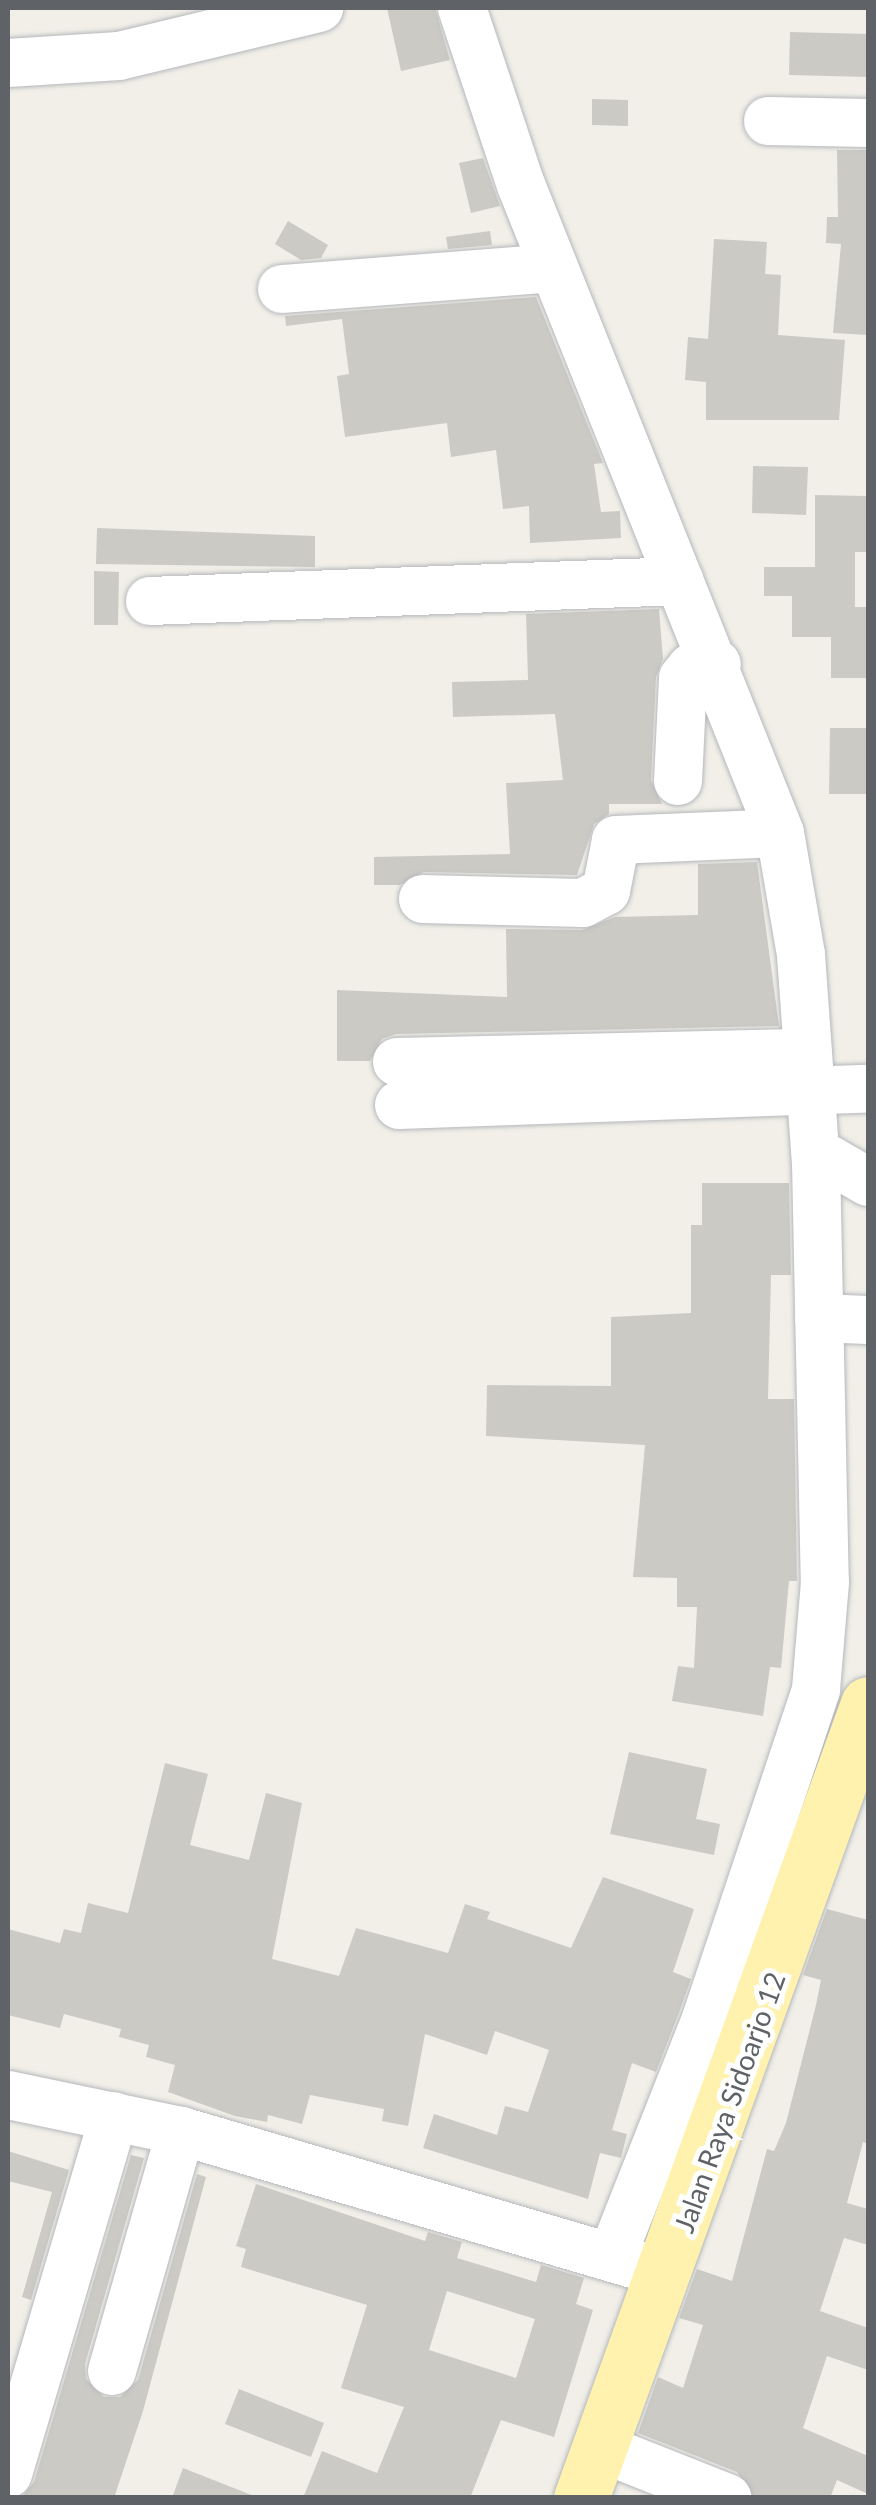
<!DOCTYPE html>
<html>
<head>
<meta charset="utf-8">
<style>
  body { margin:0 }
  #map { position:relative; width:876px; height:2505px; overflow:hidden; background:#f1efe8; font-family:Lato,sans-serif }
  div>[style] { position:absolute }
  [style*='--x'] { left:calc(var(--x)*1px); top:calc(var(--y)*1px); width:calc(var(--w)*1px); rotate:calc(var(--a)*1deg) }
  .building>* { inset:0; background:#cccac5 }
  .roads { filter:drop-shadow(0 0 2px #b5b8bc) drop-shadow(0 0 2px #b5b8bc) }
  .minor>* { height:48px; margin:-24px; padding:0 24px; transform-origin:24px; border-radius:24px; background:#fff }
  .major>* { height:55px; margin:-27.5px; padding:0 27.5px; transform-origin:27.5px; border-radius:27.5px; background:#fff2af }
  span { translate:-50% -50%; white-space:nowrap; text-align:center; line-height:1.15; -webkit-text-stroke:10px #fff; paint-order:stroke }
  .street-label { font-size:28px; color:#5f6368 }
  .frame { position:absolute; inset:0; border:10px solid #5f6368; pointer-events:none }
</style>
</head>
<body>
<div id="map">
  <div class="building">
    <div style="clip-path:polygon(387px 8px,435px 8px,450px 60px,401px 71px)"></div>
    <div style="clip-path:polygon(790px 32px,868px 34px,868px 77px,789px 75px)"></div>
    <div style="clip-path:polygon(592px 99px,628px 100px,628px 126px,592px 125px)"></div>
    <div style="clip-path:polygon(837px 150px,868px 150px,868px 335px,833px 333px,841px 244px,826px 243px,827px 217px,838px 217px)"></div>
    <div style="clip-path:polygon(483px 158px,500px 206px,471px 213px,459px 163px)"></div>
    <div style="clip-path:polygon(288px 221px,328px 245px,321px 258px,301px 260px,275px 244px)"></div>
    <div style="clip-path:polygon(490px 231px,492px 245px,448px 249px,446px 237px)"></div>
    <div style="clip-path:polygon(714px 239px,767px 242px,765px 274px,781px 275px,778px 335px,845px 340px,839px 420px,706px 420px,706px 382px,685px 380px,688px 337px,708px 339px)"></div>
    <div style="clip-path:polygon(536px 297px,603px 463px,594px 464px,601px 512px,620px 511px,621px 538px,530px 543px,529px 506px,503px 509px,496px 450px,451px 457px,447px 423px,345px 437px,337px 376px,349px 374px,342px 319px,286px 326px,285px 316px)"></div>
    <div style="clip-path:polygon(753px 466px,808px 467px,806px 515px,752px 513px)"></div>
    <div style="clip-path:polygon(815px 495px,868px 496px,868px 552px,855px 552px,855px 607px,868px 607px,868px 678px,831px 678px,831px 637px,792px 637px,792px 596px,764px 596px,764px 567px,815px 567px)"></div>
    <div style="clip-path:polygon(97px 528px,315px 536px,315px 567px,96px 564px)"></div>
    <div style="clip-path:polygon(94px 571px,119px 572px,118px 625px,94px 625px)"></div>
    <div style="clip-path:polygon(659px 609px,663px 659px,656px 677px,651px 780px,662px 804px,609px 804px,609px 814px,594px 824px,577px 875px,424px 872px,400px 885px,374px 885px,374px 857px,510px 854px,506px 783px,563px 780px,555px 714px,453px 717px,452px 682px,528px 680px,526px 614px)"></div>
    <div style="clip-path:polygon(830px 728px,867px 728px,866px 794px,829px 794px)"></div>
    <div style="clip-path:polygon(757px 862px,779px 1026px,396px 1034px,382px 1039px,370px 1061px,337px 1061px,337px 990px,507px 997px,506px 929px,582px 930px,615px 917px,698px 915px,698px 864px)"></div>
    <div style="clip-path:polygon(702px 1183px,789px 1183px,791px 1275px,771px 1275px,768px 1399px,794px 1399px,797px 1581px,789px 1581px,781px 1668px,770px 1667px,763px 1716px,672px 1701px,678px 1666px,694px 1668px,697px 1607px,677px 1607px,677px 1578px,633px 1577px,645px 1445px,486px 1436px,487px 1385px,611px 1386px,611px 1317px,691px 1313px,691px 1225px,702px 1225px)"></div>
    <div style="clip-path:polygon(629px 1752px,707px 1769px,696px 1819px,720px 1824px,714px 1855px,610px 1834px)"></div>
    <div style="clip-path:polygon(165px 1763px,208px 1774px,190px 1845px,249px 1860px,266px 1793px,302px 1803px,272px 1959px,339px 1976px,356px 1928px,448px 1953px,465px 1904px,490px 1912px,487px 1919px,571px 1948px,603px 1877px,694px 1909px,673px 1972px,691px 1979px,680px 2010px,656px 2072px,632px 2063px,612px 2130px,627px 2134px,621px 2158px,600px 2153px,588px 2199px,423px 2148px,434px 2114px,497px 2135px,505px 2106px,528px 2112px,549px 2050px,495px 2031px,487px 2055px,425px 2034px,408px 2126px,382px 2121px,384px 2109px,310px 2095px,302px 2124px,268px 2115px,267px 2122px,235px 2116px,168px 2092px,175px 2065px,146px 2057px,149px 2045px,119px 2037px,121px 2029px,64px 2014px,60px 2028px,8px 2015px,8px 1929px,60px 1943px,64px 1929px,81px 1933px,88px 1903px,128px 1913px)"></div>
    <div style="clip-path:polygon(827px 1909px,868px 1920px,868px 2144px,863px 2142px,847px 2203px,868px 2209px,868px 2245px,844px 2238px,820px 2311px,868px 2328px,868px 2370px,827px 2356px,803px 2428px,868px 2456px,868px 2494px,837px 2480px,830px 2498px,754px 2498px,737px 2472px,638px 2433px,658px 2377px,683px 2388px,703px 2325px,679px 2318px,697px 2269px,732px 2281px,767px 2149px,774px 2151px,786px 2123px,816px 2005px,821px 1980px,803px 1975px)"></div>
    <div style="clip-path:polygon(8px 2151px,69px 2170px,31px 2300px,22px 2297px,52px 2192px,8px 2181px)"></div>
    <div style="clip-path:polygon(131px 2155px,144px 2158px,85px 2364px,86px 2379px,104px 2397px,120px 2397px,138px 2380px,197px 2174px,206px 2177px,143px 2411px,114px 2498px,21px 2498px,34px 2482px)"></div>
    <div style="clip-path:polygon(evenodd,256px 2184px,425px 2241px,428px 2232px,462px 2242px,457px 2258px,536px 2282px,541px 2265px,584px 2278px,576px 2304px,593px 2310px,554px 2437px,501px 2420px,470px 2498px,303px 2498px,322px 2451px,377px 2473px,404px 2407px,341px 2388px,367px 2305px,241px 2267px,246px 2249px,236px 2246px,256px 2184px,447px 2291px,535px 2319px,516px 2378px,429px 2350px,447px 2291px)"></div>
    <div style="clip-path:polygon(239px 2389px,324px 2423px,311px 2457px,225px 2424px)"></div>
    <div style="clip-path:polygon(183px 2468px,254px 2496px,253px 2498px,172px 2498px)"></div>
  </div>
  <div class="roads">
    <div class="minor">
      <div style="--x:462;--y:8;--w:187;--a:71.6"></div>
      <div style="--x:521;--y:185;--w:698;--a:68.21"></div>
      <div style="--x:780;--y:833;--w:124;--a:80.2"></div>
      <div style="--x:801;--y:955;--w:208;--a:85.9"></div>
      <div style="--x:816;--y:1162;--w:420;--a:88.8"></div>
      <div style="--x:825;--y:1582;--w:108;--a:94.8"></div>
      <div style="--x:816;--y:1690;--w:347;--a:108.5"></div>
      <div style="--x:706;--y:2019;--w:255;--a:111.6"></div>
      <div style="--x:8;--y:63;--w:111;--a:-3.6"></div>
      <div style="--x:119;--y:56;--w:206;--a:-13.5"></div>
      <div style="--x:768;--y:121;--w:100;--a:1.1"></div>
      <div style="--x:282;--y:289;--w:272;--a:-4.4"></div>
      <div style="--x:150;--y:601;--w:530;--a:-2.16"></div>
      <div style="--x:678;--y:781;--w:103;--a:-87.2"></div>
      <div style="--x:683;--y:678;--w:13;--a:-51"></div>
      <div style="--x:691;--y:668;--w:26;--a:-9"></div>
      <div style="--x:423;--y:899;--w:160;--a:1.4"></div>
      <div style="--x:583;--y:903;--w:26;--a:-28"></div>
      <div style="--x:606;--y:891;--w:52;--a:-78.9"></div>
      <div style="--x:616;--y:840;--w:164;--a:-2.4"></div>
      <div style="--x:397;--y:1062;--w:411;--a:-1.3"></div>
      <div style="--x:399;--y:1105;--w:469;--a:-2"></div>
      <div style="--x:816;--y:1162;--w:14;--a:-8"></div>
      <div style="--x:830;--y:1160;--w:44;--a:30.1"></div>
      <div style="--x:819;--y:1318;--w:49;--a:2.3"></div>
      <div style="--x:8;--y:2095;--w:177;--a:11.8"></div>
      <div style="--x:181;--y:2131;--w:479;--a:16.4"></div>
      <div style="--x:112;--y:2371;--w:250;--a:-74"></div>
      <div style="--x:601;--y:2448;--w:136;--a:21.6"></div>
      <div style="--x:8;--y:2474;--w:373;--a:-73.5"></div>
    </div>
    <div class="major">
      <div style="--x:581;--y:2498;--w:844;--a:-70.13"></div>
    </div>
  </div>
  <div class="street-label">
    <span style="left:729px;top:2102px;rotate:-70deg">Jalan Raya Sidoarjo 12</span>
  </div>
  <div class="frame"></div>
</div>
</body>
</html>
